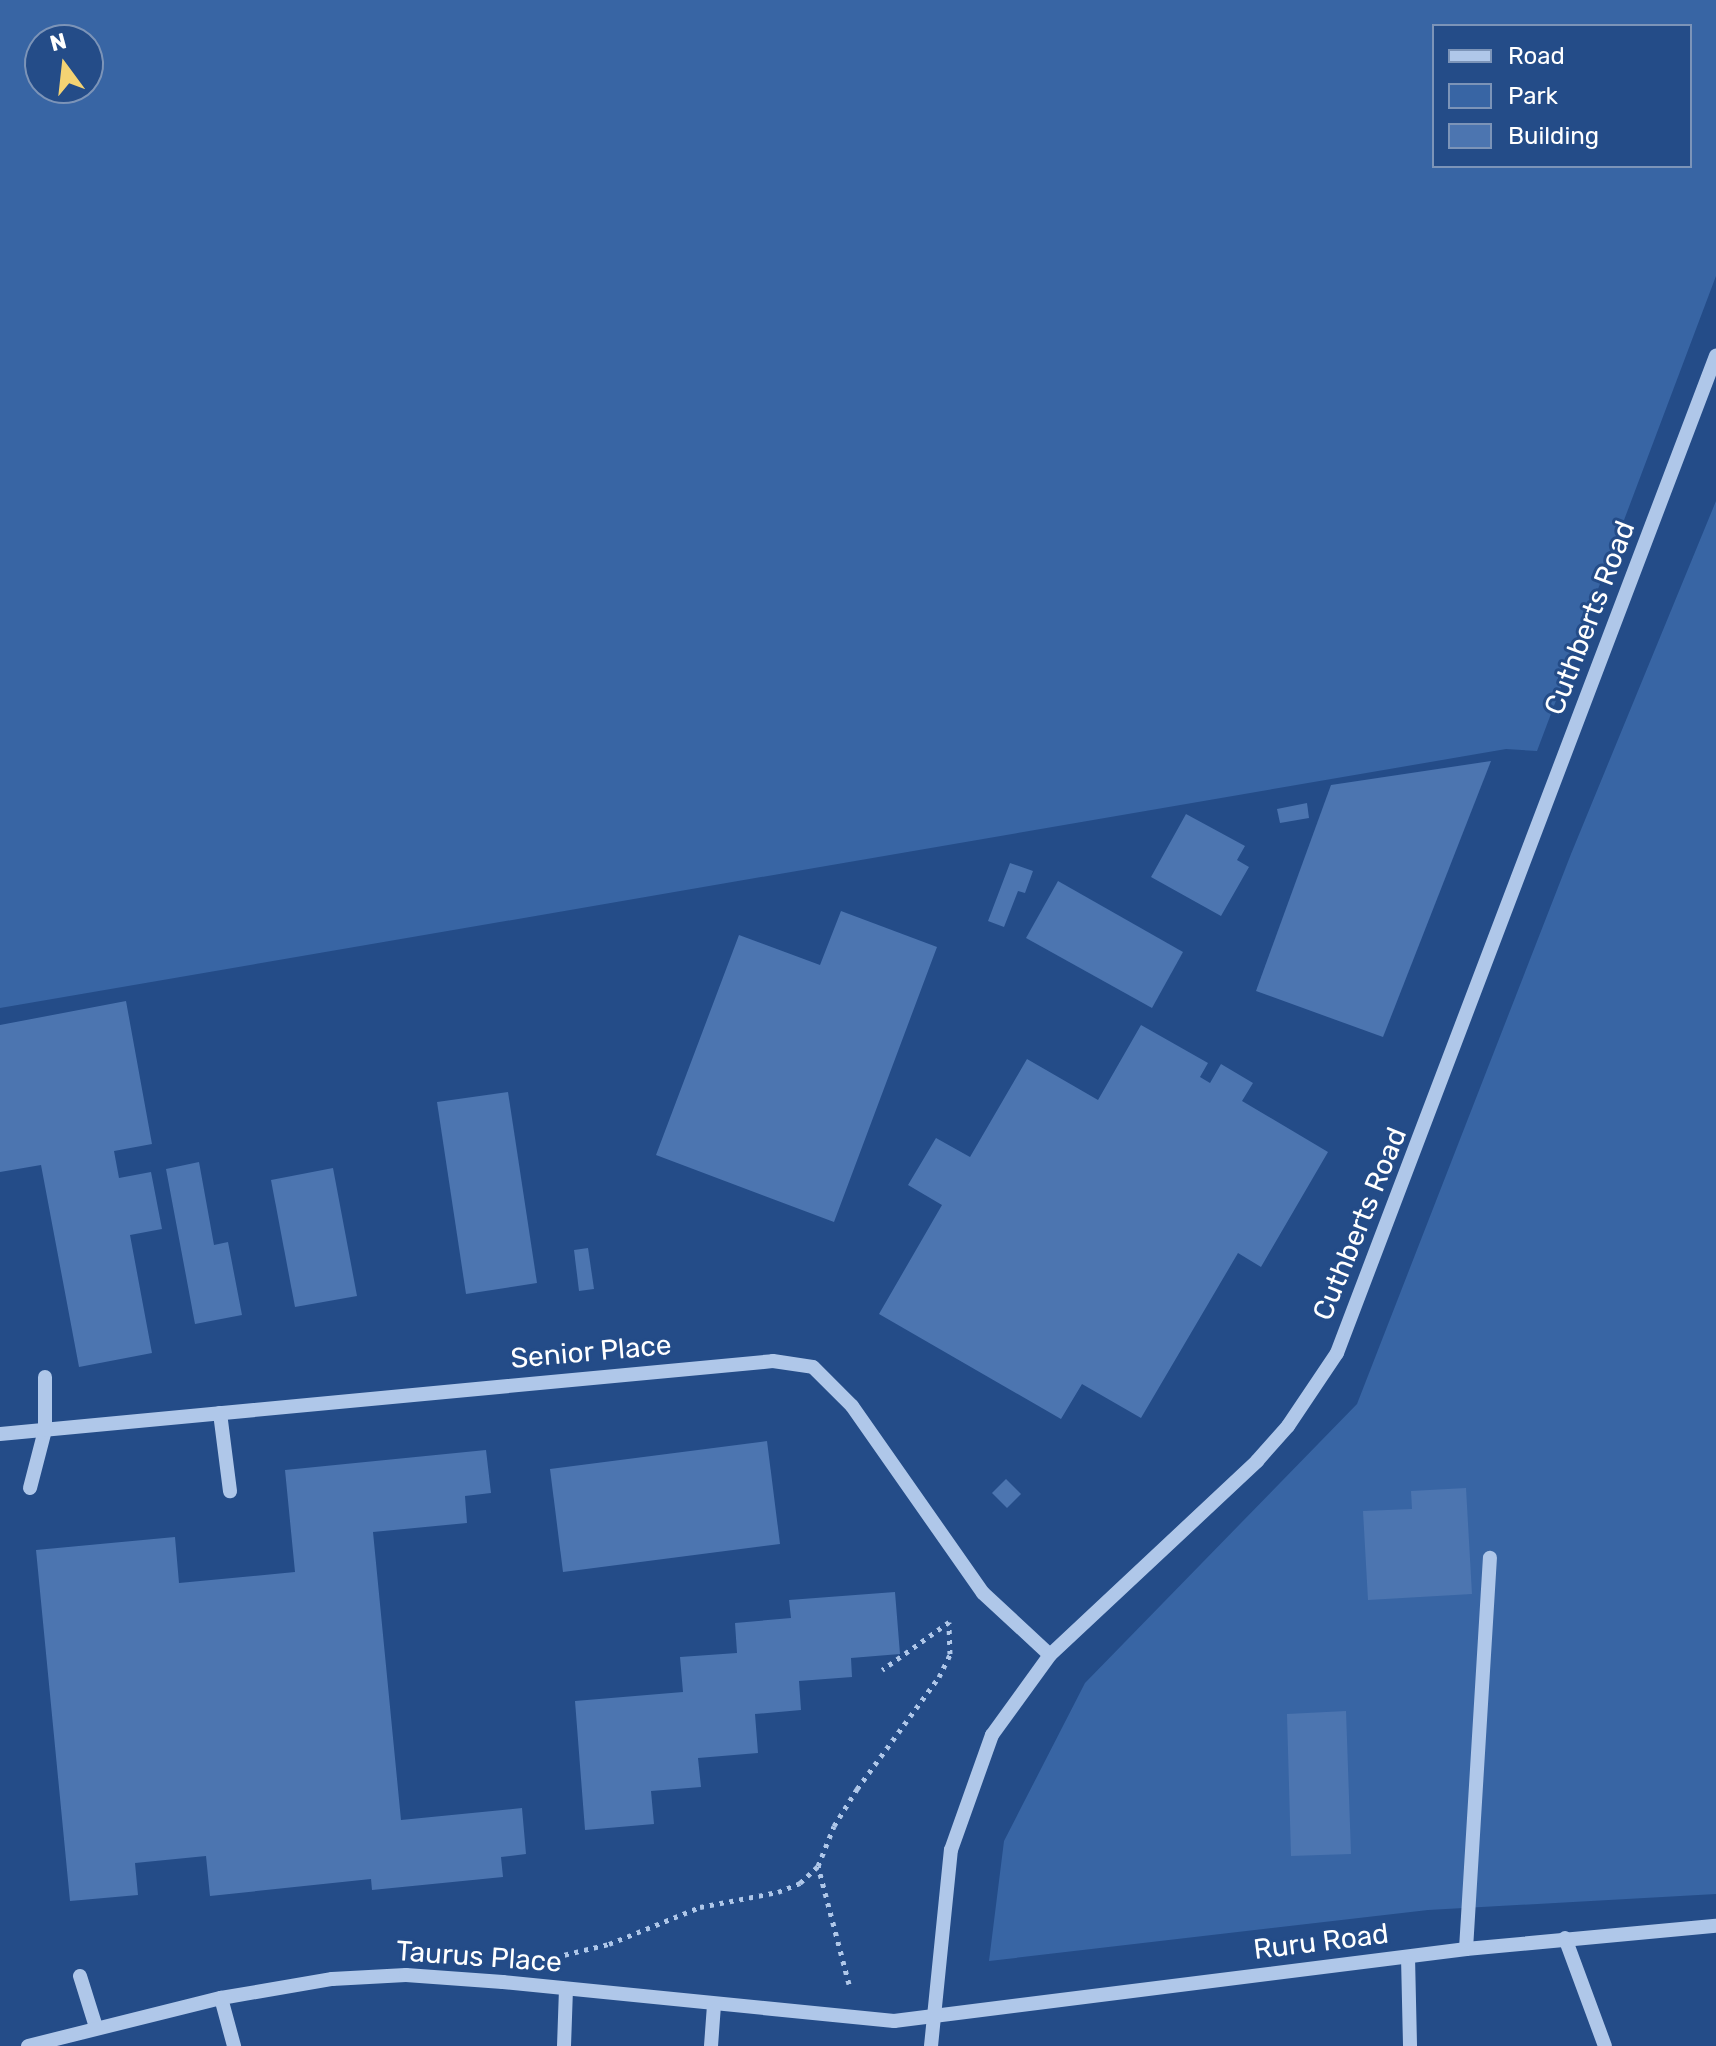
<!DOCTYPE html>
<html>
<head>
<meta charset="utf-8">
<style>
  body { margin:0 }
  #map { position:relative; width:1716px; height:2046px; overflow:hidden; background:#244c88; font-family:Rubik,sans-serif }
  div>[style] { position:absolute }
  [style*='--x'] { left:calc(var(--x)*1px); top:calc(var(--y)*1px); width:calc(var(--w)*1px); rotate:calc(var(--a)*1deg) }
  .green>* { inset:0; background:#3865a4 }
  .building>* { inset:0; background:#4c75b0 }
  .path>* { height:5px; margin-top:-2.5px; transform-origin:0; background:repeating-linear-gradient(90deg,#afc7e9 0 4px,transparent 0 10px) }
  .minor>* { height:14px; margin:-7px; padding:0 7px; transform-origin:7px; border-radius:7px; background:#afc7e9 }
  span { translate:-50% -50%; white-space:nowrap; text-align:center; line-height:1.15; -webkit-text-stroke:6px #244c88; paint-order:stroke }
  .street-label { font-size:28px; color:#fff }
  .legend { position:absolute; left:1432px; top:24px; width:260px; height:144px; box-sizing:border-box; background:#244c88; border:2px solid #7c94b8; margin:0; padding:10px 14px; list-style:none; font-size:24px; color:#fff }
  .legend li { display:flex; align-items:center; gap:16px; height:40px }
  .legend b { width:40px; border:2px solid #7c94b8 }
  .north { position:absolute; left:24px; top:24px; width:80px; height:80px; box-sizing:border-box; background:#244c88; border:2px solid #7c94b8; border-radius:50%; rotate:345deg; font-size:22px; font-weight:700; line-height:32px; text-align:center; color:#fff }
  .north::after { content:''; display:block; margin:auto; width:28px; height:36px; background:#f4d373; clip-path:polygon(50% 0,100% 100%,50% 72%,0 100%) }
</style>
</head>
<body>
<div id="map">
  <div class="green">
    <div style="clip-path:polygon(evenodd,0 0,1716px 0,1716px 276px,1537px 751px,1506px 749px,0 1008px,0 0,1434px 26px,1690px 26px,1690px 166px,1434px 166px,1434px 26px,0 0,88px 40px,88px 88px,40px 88px,40px 40px,88px 40px)"></div>
    <div style="clip-path:polygon(1716px 501px,1716px 1894px,1428px 1910px,989px 1961px,1004px 1841px,1085px 1683px,1357px 1404px,1571px 854px)"></div>
  </div>
  <div class="building">
    <div style="clip-path:polygon(1491px 761px,1383px 1037px,1256px 991px,1331px 785px)"></div>
    <div style="clip-path:polygon(1307px 803px,1309px 818px,1280px 823px,1277px 809px)"></div>
    <div style="clip-path:polygon(1186px 814px,1245px 846px,1237px 860px,1249px 867px,1221px 916px,1151px 877px)"></div>
    <div style="clip-path:polygon(1010px 863px,1033px 871px,1025px 893px,1018px 891px,1004px 927px,988px 921px)"></div>
    <div style="clip-path:polygon(1058px 881px,1183px 952px,1152px 1008px,1026px 938px)"></div>
    <div style="clip-path:polygon(841px 911px,937px 947px,834px 1222px,656px 1155px,739px 935px,820px 965px)"></div>
    <div style="clip-path:polygon(126px 1001px,152px 1144px,114px 1151px,119px 1178px,151px 1172px,162px 1229px,130px 1235px,152px 1353px,79px 1367px,41px 1165px,0 1172px,0 1025px)"></div>
    <div style="clip-path:polygon(1141px 1025px,1208px 1063px,1200px 1077px,1210px 1083px,1221px 1064px,1253px 1083px,1242px 1101px,1328px 1152px,1261px 1267px,1238px 1253px,1141px 1418px,1082px 1384px,1061px 1419px,879px 1314px,942px 1205px,908px 1185px,936px 1138px,970px 1157px,1027px 1059px,1098px 1100px)"></div>
    <div style="clip-path:polygon(508px 1092px,537px 1283px,466px 1294px,437px 1102px)"></div>
    <div style="clip-path:polygon(199px 1162px,214px 1245px,228px 1242px,242px 1315px,195px 1324px,166px 1169px)"></div>
    <div style="clip-path:polygon(333px 1168px,357px 1296px,295px 1307px,271px 1180px)"></div>
    <div style="clip-path:polygon(588px 1248px,594px 1289px,579px 1291px,574px 1250px)"></div>
    <div style="clip-path:polygon(767px 1441px,780px 1544px,563px 1572px,550px 1469px)"></div>
    <div style="clip-path:polygon(486px 1450px,491px 1493px,465px 1496px,467px 1523px,373px 1532px,401px 1820px,522px 1808px,526px 1854px,501px 1857px,503px 1877px,372px 1890px,371px 1879px,210px 1896px,206px 1856px,135px 1863px,138px 1895px,70px 1901px,36px 1550px,175px 1537px,179px 1583px,295px 1572px,285px 1470px)"></div>
    <div style="clip-path:polygon(1006px 1479px,1021px 1494px,1007px 1508px,992px 1493px)"></div>
    <div style="clip-path:polygon(1466px 1488px,1472px 1594px,1368px 1600px,1363px 1511px,1412px 1509px,1411px 1491px)"></div>
    <div style="clip-path:polygon(895px 1592px,900px 1654px,851px 1658px,852px 1677px,799px 1681px,801px 1710px,755px 1714px,758px 1753px,698px 1758px,701px 1787px,651px 1791px,654px 1824px,585px 1830px,575px 1701px,683px 1692px,680px 1657px,737px 1653px,735px 1623px,791px 1618px,789px 1600px)"></div>
    <div style="clip-path:polygon(1346px 1711px,1351px 1854px,1291px 1856px,1287px 1714px)"></div>
  </div>
  <div class="path">
    <div style="--x:555;--y:1957;--w:56;--a:-13.5"></div>
    <div style="--x:609;--y:1944;--w:98;--a:-22.1"></div>
    <div style="--x:700;--y:1907;--w:79;--a:-10.9"></div>
    <div style="--x:778;--y:1892;--w:24;--a:-22"></div>
    <div style="--x:800;--y:1883;--w:25;--a:-43"></div>
    <div style="--x:849;--y:1984;--w:122;--a:-104.7"></div>
    <div style="--x:818;--y:1866;--w:43;--a:-68.2"></div>
    <div style="--x:834;--y:1826;--w:44;--a:-58.1"></div>
    <div style="--x:857;--y:1789;--w:139;--a:-53.8"></div>
    <div style="--x:939;--y:1677;--w:25;--a:-64"></div>
    <div style="--x:950;--y:1654;--w:32;--a:-92"></div>
    <div style="--x:949;--y:1622;--w:82;--a:144.4"></div>
  </div>
  <div class="minor">
    <div style="--x:220;--y:1413;--w:79;--a:82.7"></div>
    <div style="--x:0;--y:1434;--w:776;--a:-5.39"></div>
    <div style="--x:773;--y:1361;--w:40;--a:8.5"></div>
    <div style="--x:813;--y:1367;--w:55;--a:45"></div>
    <div style="--x:852;--y:1406;--w:228;--a:55"></div>
    <div style="--x:983;--y:1593;--w:91;--a:42.8"></div>
    <div style="--x:30;--y:1488;--w:60;--a:-75.5"></div>
    <div style="--x:45;--y:1430;--w:53;--a:-90"></div>
    <div style="--x:1565;--y:1938;--w:115;--a:69.7"></div>
    <div style="--x:1466;--y:1949;--w:392;--a:-86.5"></div>
    <div style="--x:1408;--y:1957;--w:89;--a:88.7"></div>
    <div style="--x:80;--y:1976;--w:53;--a:72.6"></div>
    <div style="--x:221;--y:1998;--w:50;--a:74.8"></div>
    <div style="--x:28;--y:2046;--w:199;--a:-14"></div>
    <div style="--x:221;--y:1998;--w:113;--a:-9.7"></div>
    <div style="--x:332;--y:1979;--w:74;--a:-3.1"></div>
    <div style="--x:406;--y:1975;--w:97;--a:4.1"></div>
    <div style="--x:503;--y:1982;--w:393;--a:5.7"></div>
    <div style="--x:894;--y:2021;--w:577;--a:-7.17"></div>
    <div style="--x:1466;--y:1949;--w:251;--a:-5.3"></div>
    <div style="--x:564;--y:2046;--w:57;--a:-88"></div>
    <div style="--x:711;--y:2046;--w:41;--a:-85.8"></div>
    <div style="--x:931;--y:2046;--w:197;--a:-84.2"></div>
    <div style="--x:951;--y:1850;--w:122;--a:-70.4"></div>
    <div style="--x:992;--y:1735;--w:99;--a:-54.1"></div>
    <div style="--x:1050;--y:1655;--w:284;--a:-43.1"></div>
    <div style="--x:1257;--y:1461;--w:47;--a:-48.5"></div>
    <div style="--x:1288;--y:1426;--w:88;--a:-56.1"></div>
    <div style="--x:1337;--y:1353;--w:1067;--a:-69.19"></div>
  </div>
  <div class="street-label">
    <span style="left:1590px;top:618px;rotate:-69deg">Cuthberts Road</span>
    <span style="left:1360px;top:1224px;rotate:-68deg">Cuthberts Road</span>
    <span style="left:591px;top:1352px;rotate:-5deg">Senior Place</span>
    <span style="left:1321px;top:1942px;rotate:-7deg">Ruru Road</span>
    <span style="left:479px;top:1957px;rotate:4deg">Taurus Place</span>
  </div>
  <ul class="legend">
  <li><b style="height:10px;background:#afc7e9"></b>Road</li>
  <li><b style="height:22px;background:#3865a4"></b>Park</li>
  <li><b style="height:22px;background:#4c75b0"></b>Building</li>
  </ul>
  <div class="north">N</div>
</div>
</body>
</html>
